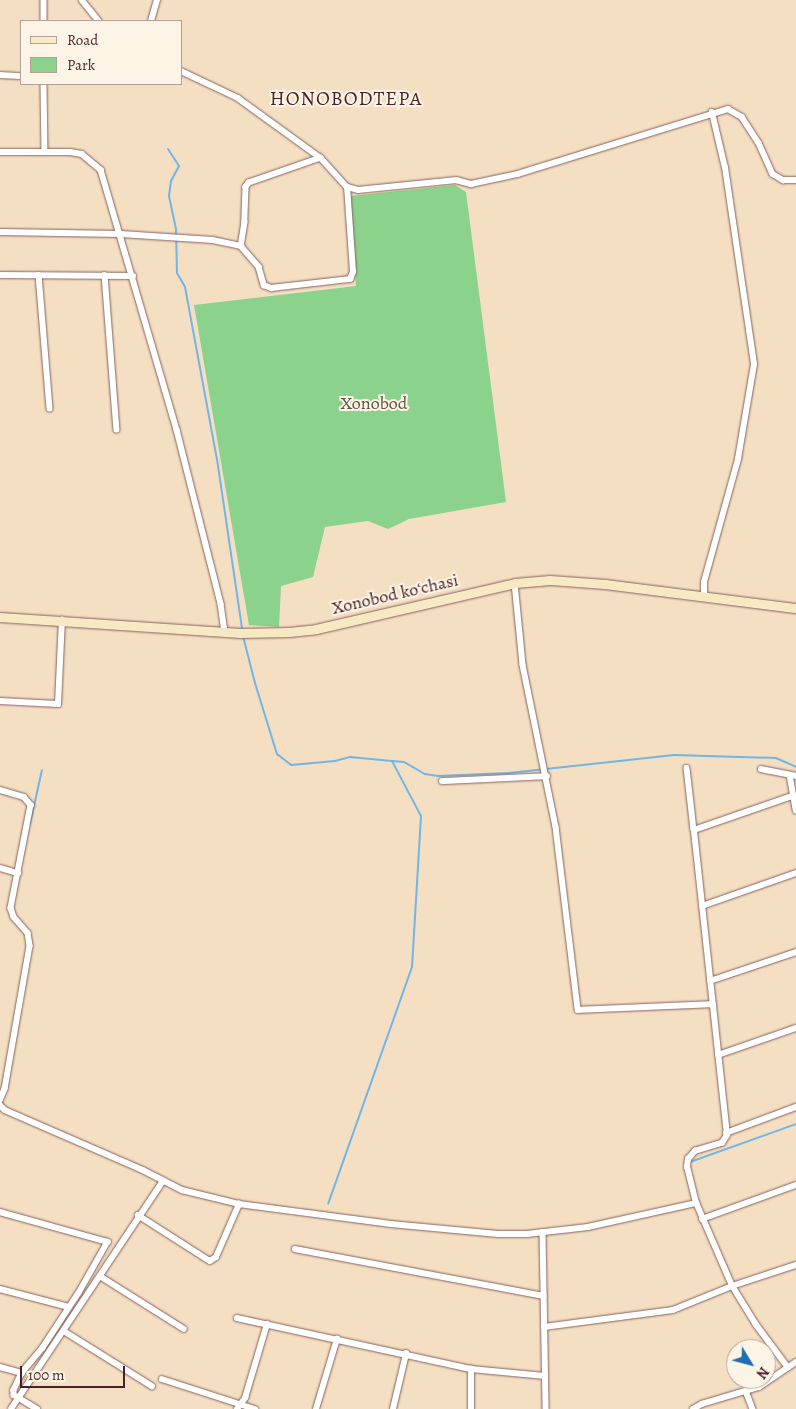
<!DOCTYPE html>
<html>
<head>
<meta charset="utf-8">
<style>
  body { margin:0 }
  #map { position:relative; width:796px; height:1409px; overflow:hidden; background:#f5dfc2; font-family:Alegreya,serif }
  div>[style] { position:absolute }
  [style*='--x'] { left:calc(var(--x)*1px); top:calc(var(--y)*1px); width:calc(var(--w)*1px); rotate:calc(var(--a)*1deg) }
  .green>* { inset:0; background:#8bd28d }
  .stream>* { height:2px; margin:-1px; padding:0 1px; transform-origin:1px; border-radius:1px; background:#71b6e7 }
  .roads { filter:drop-shadow(0 0 1px #866260) drop-shadow(0 0 1px #866260) }
  .street>* { height:5.5px; margin:-2.75px; padding:0 2.75px; transform-origin:2.75px; border-radius:2.75px; background:#fff }
  .secondary>* { height:9px; margin:-4.5px; padding:0 4.5px; transform-origin:4.5px; border-radius:4.5px; background:#f7e9c3 }
  span { translate:-50% -50%; white-space:nowrap; text-align:center; line-height:1.15; -webkit-text-stroke:4px #fcf5e5; paint-order:stroke }
  .park-label { font-size:18px; color:#5e5548 }
  .street-label { font-size:18px; color:#4a1f2b }
  .quarter-label { font-size:20px; color:#4a1f2b; letter-spacing:1px }
  .legend { position:absolute; left:20px; top:20px; width:162px; height:65px; box-sizing:border-box; background:#fcf5e5; border:1px solid #b59f9b; margin:0; padding:6px 9px; list-style:none; font-size:15px; color:#4a1f2b }
  .legend li { display:flex; align-items:center; gap:10px; height:25px }
  .legend b { width:25px; border:1px solid #b59f9b }
  .north { position:absolute; left:726px; top:1339px; width:50px; height:50px; box-sizing:border-box; background:#fcf5e5; border:1px solid #b59f9b; border-radius:50%; rotate:127deg; font-size:14px; font-weight:700; line-height:20px; text-align:center; color:#4a1f2b }
  .north::after { content:''; display:block; margin:auto; width:18px; height:22px; background:#1f6fb2; clip-path:polygon(50% 0,100% 100%,50% 72%,0 100%) }
  .scale { position:absolute; left:20px; top:1366px; width:105px; height:22px; box-sizing:border-box; border:2px solid #4a1f2b; border-top:0; padding-left:6px; font-size:15px; line-height:18px; white-space:nowrap; color:#4a1f2b; -webkit-text-stroke:4px #fcf5e5; paint-order:stroke }
</style>
</head>
<body>
<div id="map">
  <div class="green">
    <div style="clip-path:polygon(455px 185px,466px 192px,506px 502px,409px 519px,388px 529px,368px 521px,325px 527px,313px 577px,281px 586px,279px 627px,249px 625px,194px 305px,356px 286px,350px 196px)"></div>
  </div>
  <div class="stream">
    <div style="--x:168;--y:149;--w:20;--a:57"></div>
    <div style="--x:179;--y:166;--w:17;--a:118"></div>
    <div style="--x:171;--y:181;--w:15;--a:98"></div>
    <div style="--x:169;--y:196;--w:35;--a:78"></div>
    <div style="--x:176;--y:230;--w:43;--a:88.7"></div>
    <div style="--x:177;--y:273;--w:16;--a:60"></div>
    <div style="--x:185;--y:287;--w:175;--a:79.5"></div>
    <div style="--x:217;--y:459;--w:172;--a:81.6"></div>
    <div style="--x:243;--y:636;--w:49;--a:75.7"></div>
    <div style="--x:255;--y:683;--w:74;--a:72.8"></div>
    <div style="--x:277;--y:754;--w:18;--a:38"></div>
    <div style="--x:291;--y:765;--w:44;--a:-5.2"></div>
    <div style="--x:335;--y:761;--w:16;--a:-15"></div>
    <div style="--x:350;--y:757;--w:42;--a:5.4"></div>
    <div style="--x:392;--y:761;--w:62;--a:62.2"></div>
    <div style="--x:421;--y:816;--w:151;--a:93.4"></div>
    <div style="--x:412;--y:967;--w:251;--a:109.5"></div>
    <div style="--x:392;--y:761;--w:12;--a:5"></div>
    <div style="--x:404;--y:762;--w:24;--a:30"></div>
    <div style="--x:425;--y:774;--w:13;--a:9"></div>
    <div style="--x:438;--y:776;--w:71;--a:-2.4"></div>
    <div style="--x:509;--y:773;--w:166;--a:-6.2"></div>
    <div style="--x:674;--y:755;--w:102;--a:1.7"></div>
    <div style="--x:776;--y:758;--w:22;--a:24"></div>
    <div style="--x:30;--y:824;--w:55;--a:-77.5"></div>
    <div style="--x:690;--y:1162;--w:113;--a:-19.7"></div>
  </div>
  <div class="roads">
    <div class="street">
      <div style="--x:44;--y:0;--w:21;--a:90"></div>
      <div style="--x:82;--y:0;--w:27;--a:51"></div>
      <div style="--x:151;--y:21;--w:22;--a:-74"></div>
      <div style="--x:181;--y:71;--w:63;--a:25.3"></div>
      <div style="--x:238;--y:98;--w:102;--a:35.9"></div>
      <div style="--x:321;--y:158;--w:39;--a:48"></div>
      <div style="--x:347;--y:187;--w:11;--a:15"></div>
      <div style="--x:358;--y:190;--w:99;--a:-5.8"></div>
      <div style="--x:456;--y:180;--w:16;--a:15"></div>
      <div style="--x:471;--y:184;--w:48;--a:-12"></div>
      <div style="--x:518;--y:174;--w:220;--a:-17.2"></div>
      <div style="--x:728;--y:109;--w:16;--a:30"></div>
      <div style="--x:742;--y:117;--w:31;--a:57"></div>
      <div style="--x:759;--y:143;--w:34;--a:66"></div>
      <div style="--x:773;--y:174;--w:12;--a:31"></div>
      <div style="--x:783;--y:180;--w:13;--a:0"></div>
      <div style="--x:0;--y:75;--w:21;--a:3"></div>
      <div style="--x:44;--y:84;--w:68;--a:89.2"></div>
      <div style="--x:0;--y:152;--w:70;--a:0"></div>
      <div style="--x:70;--y:152;--w:12;--a:9"></div>
      <div style="--x:82;--y:154;--w:25;--a:40"></div>
      <div style="--x:101;--y:170;--w:271;--a:73.7"></div>
      <div style="--x:177;--y:430;--w:179;--a:75.8"></div>
      <div style="--x:221;--y:604;--w:28;--a:82"></div>
      <div style="--x:321;--y:158;--w:76;--a:160.9"></div>
      <div style="--x:249;--y:183;--w:5;--a:127"></div>
      <div style="--x:246;--y:187;--w:35;--a:92"></div>
      <div style="--x:245;--y:222;--w:24;--a:99"></div>
      <div style="--x:241;--y:246;--w:28;--a:49"></div>
      <div style="--x:259;--y:267;--w:19;--a:74"></div>
      <div style="--x:264;--y:285;--w:8;--a:23"></div>
      <div style="--x:271;--y:288;--w:80;--a:-6.5"></div>
      <div style="--x:350;--y:279;--w:8;--a:-67"></div>
      <div style="--x:353;--y:272;--w:85;--a:-94"></div>
      <div style="--x:0;--y:232;--w:121;--a:0.9"></div>
      <div style="--x:121;--y:234;--w:92;--a:3.7"></div>
      <div style="--x:213;--y:240;--w:29;--a:12"></div>
      <div style="--x:0;--y:275;--w:133;--a:0.4"></div>
      <div style="--x:39;--y:275;--w:134;--a:85.3"></div>
      <div style="--x:105;--y:275;--w:155;--a:85.6"></div>
      <div style="--x:515;--y:583;--w:82;--a:84.4"></div>
      <div style="--x:523;--y:665;--w:165;--a:78.5"></div>
      <div style="--x:556;--y:827;--w:184;--a:83.1"></div>
      <div style="--x:578;--y:1010;--w:135;--a:-2.5"></div>
      <div style="--x:704;--y:596;--w:14;--a:-90"></div>
      <div style="--x:704;--y:582;--w:128;--a:-74.5"></div>
      <div style="--x:738;--y:459;--w:96;--a:-80.4"></div>
      <div style="--x:754;--y:364;--w:198;--a:-98.4"></div>
      <div style="--x:725;--y:168;--w:57;--a:-103.3"></div>
      <div style="--x:0;--y:701;--w:58;--a:3"></div>
      <div style="--x:58;--y:704;--w:84;--a:-87.3"></div>
      <div style="--x:687;--y:768;--w:62;--a:83.6"></div>
      <div style="--x:761;--y:769;--w:36;--a:11"></div>
      <div style="--x:790;--y:775;--w:36;--a:80"></div>
      <div style="--x:442;--y:781;--w:105;--a:-2.7"></div>
      <div style="--x:0;--y:790;--w:25;--a:16"></div>
      <div style="--x:24;--y:797;--w:11;--a:49"></div>
      <div style="--x:31;--y:805;--w:105;--a:101"></div>
      <div style="--x:11;--y:908;--w:9;--a:72"></div>
      <div style="--x:14;--y:917;--w:21;--a:49"></div>
      <div style="--x:28;--y:933;--w:13;--a:81"></div>
      <div style="--x:30;--y:946;--w:145;--a:99.9"></div>
      <div style="--x:5;--y:1089;--w:13;--a:113"></div>
      <div style="--x:0;--y:868;--w:19;--a:16"></div>
      <div style="--x:702;--y:906;--w:100;--a:-19.3"></div>
      <div style="--x:710;--y:981;--w:91;--a:-18.6"></div>
      <div style="--x:718;--y:1055;--w:83;--a:-19.1"></div>
      <div style="--x:0;--y:1105;--w:7;--a:45"></div>
      <div style="--x:5;--y:1110;--w:150;--a:23.5"></div>
      <div style="--x:143;--y:1170;--w:44;--a:27.1"></div>
      <div style="--x:182;--y:1190;--w:59;--a:13.8"></div>
      <div style="--x:239;--y:1204;--w:153;--a:7.5"></div>
      <div style="--x:391;--y:1224;--w:107;--a:5.3"></div>
      <div style="--x:498;--y:1234;--w:29;--a:0"></div>
      <div style="--x:527;--y:1234;--w:61;--a:-6.5"></div>
      <div style="--x:588;--y:1227;--w:111;--a:-12.5"></div>
      <div style="--x:726;--y:1133;--w:75;--a:-20.4"></div>
      <div style="--x:0;--y:1212;--w:112;--a:15.5"></div>
      <div style="--x:108;--y:1242;--w:59;--a:119.6"></div>
      <div style="--x:79;--y:1293;--w:66;--a:123.2"></div>
      <div style="--x:43;--y:1348;--w:33;--a:130"></div>
      <div style="--x:22;--y:1373;--w:19;--a:115"></div>
      <div style="--x:14;--y:1390;--w:5;--a:90"></div>
      <div style="--x:14;--y:1395;--w:27;--a:31"></div>
      <div style="--x:138;--y:1215;--w:85;--a:32.6"></div>
      <div style="--x:210;--y:1261;--w:7;--a:-34"></div>
      <div style="--x:216;--y:1257;--w:58;--a:-66.5"></div>
      <div style="--x:702;--y:1219;--w:100;--a:-19.9"></div>
      <div style="--x:543;--y:1232;--w:177;--a:89"></div>
      <div style="--x:295;--y:1249;--w:253;--a:10.7"></div>
      <div style="--x:100;--y:1276;--w:99;--a:32.2"></div>
      <div style="--x:0;--y:1289;--w:71;--a:14.6"></div>
      <div style="--x:237;--y:1318;--w:239;--a:12.3"></div>
      <div style="--x:471;--y:1369;--w:74;--a:5.4"></div>
      <div style="--x:544;--y:1327;--w:130;--a:-7.5"></div>
      <div style="--x:673;--y:1310;--w:64;--a:-22.1"></div>
      <div style="--x:732;--y:1286;--w:67;--a:-18.2"></div>
      <div style="--x:64;--y:1331;--w:104;--a:32"></div>
      <div style="--x:0;--y:1367;--w:23;--a:15"></div>
      <div style="--x:788;--y:1368;--w:54;--a:-126.7"></div>
      <div style="--x:756;--y:1325;--w:46;--a:-121.6"></div>
      <div style="--x:732;--y:1286;--w:90;--a:-113.4"></div>
      <div style="--x:696;--y:1203;--w:37;--a:-104"></div>
      <div style="--x:687;--y:1167;--w:8;--a:-83"></div>
      <div style="--x:688;--y:1159;--w:11;--a:-49"></div>
      <div style="--x:695;--y:1151;--w:28;--a:-17"></div>
      <div style="--x:722;--y:1143;--w:9;--a:-58"></div>
      <div style="--x:727;--y:1135;--w:307;--a:-96.2"></div>
      <div style="--x:694;--y:830;--w:104;--a:-19.1"></div>
      <div style="--x:162;--y:1379;--w:98;--a:17.9"></div>
      <div style="--x:746;--y:1391;--w:19;--a:69"></div>
      <div style="--x:11;--y:1409;--w:274;--a:-56.3"></div>
      <div style="--x:237;--y:1409;--w:14;--a:-54"></div>
      <div style="--x:245;--y:1398;--w:77;--a:-73.4"></div>
      <div style="--x:316;--y:1409;--w:73;--a:-73.3"></div>
      <div style="--x:393;--y:1409;--w:57;--a:-76.7"></div>
      <div style="--x:471;--y:1409;--w:40;--a:-90"></div>
      <div style="--x:693;--y:1409;--w:10;--a:-29"></div>
      <div style="--x:702;--y:1404;--w:59;--a:-16.6"></div>
      <div style="--x:759;--y:1387;--w:45;--a:-34"></div>
    </div>
    <div class="secondary">
      <div style="--x:0;--y:617;--w:241;--a:3.8"></div>
      <div style="--x:240;--y:633;--w:49;--a:-1.2"></div>
      <div style="--x:289;--y:632;--w:27;--a:-6"></div>
      <div style="--x:316;--y:629;--w:204;--a:-13"></div>
      <div style="--x:515;--y:583;--w:35;--a:-5"></div>
      <div style="--x:550;--y:580;--w:55;--a:4.2"></div>
      <div style="--x:605;--y:584;--w:193;--a:7.2"></div>
    </div>
  </div>
  <div class="park-label">
    <span style="left:374px;top:403px">Xonobod</span>
  </div>
  <div class="street-label">
    <span style="left:395px;top:594px;rotate:-13deg">Xonobod koʻchasi</span>
  </div>
  <div class="quarter-label">
    <span style="left:346px;top:98px">HONOBODTEPA</span>
  </div>
  <ul class="legend">
  <li><b style="height:6px;background:#f7e9c3"></b>Road</li>
  <li><b style="height:14px;background:#8bd28d"></b>Park</li>
  </ul>
  <div class="north">N</div>
  <div class="scale">100 m</div>
</div>
</body>
</html>
